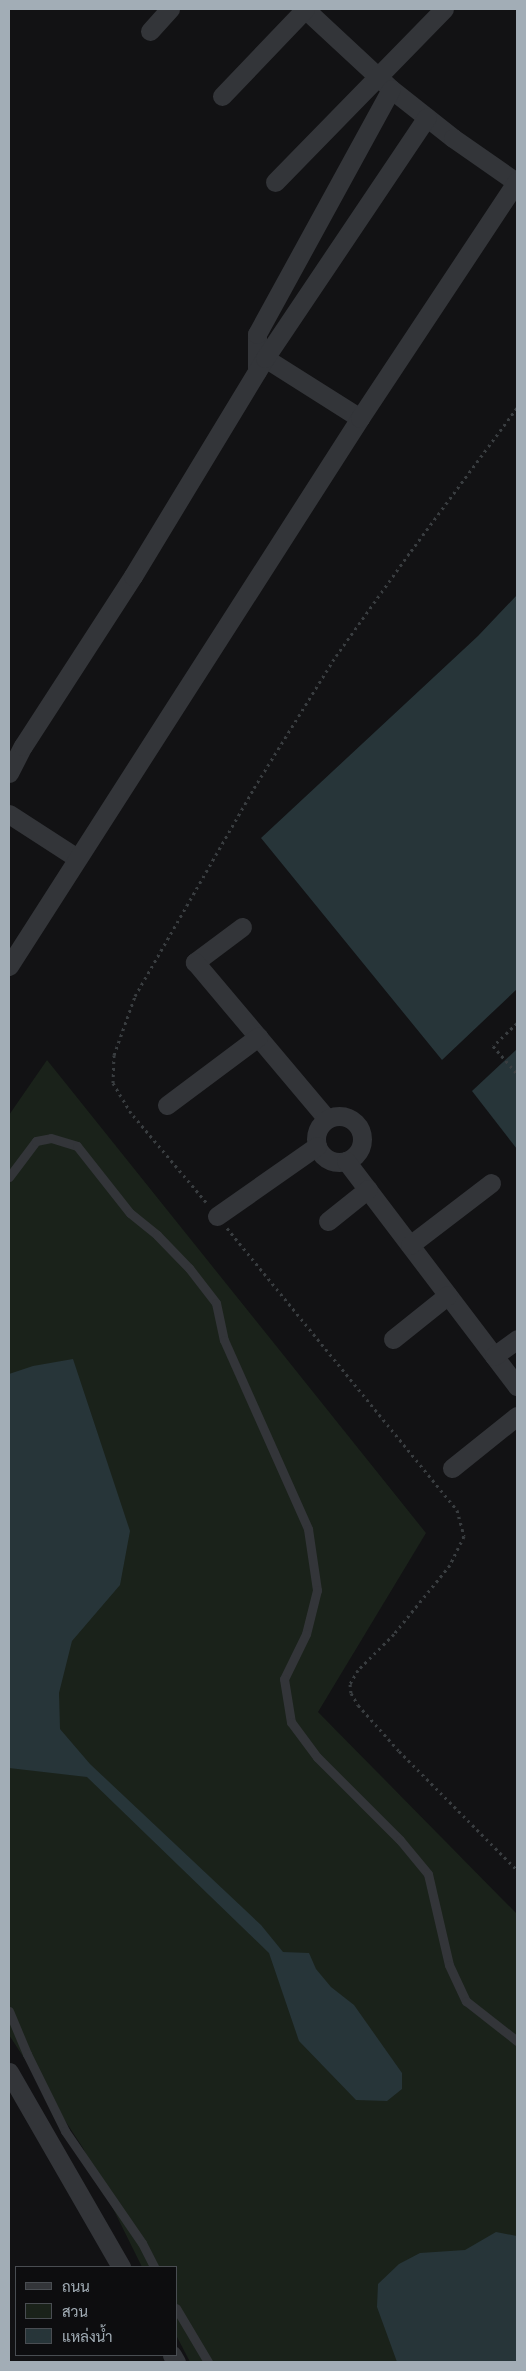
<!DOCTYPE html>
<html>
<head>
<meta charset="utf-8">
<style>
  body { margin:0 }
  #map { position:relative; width:526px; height:2371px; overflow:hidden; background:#121214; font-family:"Exo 2",Sarabun,sans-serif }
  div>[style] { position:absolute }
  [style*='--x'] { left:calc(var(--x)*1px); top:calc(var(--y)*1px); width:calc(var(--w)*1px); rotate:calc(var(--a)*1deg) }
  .green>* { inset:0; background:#1a221a }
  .water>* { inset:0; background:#273539 }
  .path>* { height:3px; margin-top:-1.5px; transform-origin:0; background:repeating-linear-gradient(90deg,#393d40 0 2.5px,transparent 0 6.5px) }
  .lane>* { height:9px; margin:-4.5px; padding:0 4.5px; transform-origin:4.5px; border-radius:4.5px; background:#333539 }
  .street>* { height:19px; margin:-9.5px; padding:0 9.5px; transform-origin:9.5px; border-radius:9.5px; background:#333539 }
  .street>.ring { margin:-9.5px; padding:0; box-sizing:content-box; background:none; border:19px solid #333539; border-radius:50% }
  span { translate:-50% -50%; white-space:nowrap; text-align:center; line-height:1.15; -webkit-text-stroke:4.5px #0d0d0f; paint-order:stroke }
  .frame { position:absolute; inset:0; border:10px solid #a2adb6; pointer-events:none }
  .legend { position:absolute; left:15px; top:2266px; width:162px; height:90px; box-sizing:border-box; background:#0d0d0f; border:1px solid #494d52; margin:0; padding:6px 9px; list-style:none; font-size:15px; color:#a2adb6 }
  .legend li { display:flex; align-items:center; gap:10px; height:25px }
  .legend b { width:25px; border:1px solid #494d52 }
</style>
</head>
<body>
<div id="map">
  <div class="green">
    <div style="clip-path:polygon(47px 1060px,426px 1533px,318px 1712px,517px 1914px,517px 2362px,190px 2362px,176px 2335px,176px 2267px,142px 2267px,83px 2148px,9px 2035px,9px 1115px)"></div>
  </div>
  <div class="water">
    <div style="clip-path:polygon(517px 595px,517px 989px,442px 1060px,261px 838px,478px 636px)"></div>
    <div style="clip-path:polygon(517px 1049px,517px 1149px,472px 1091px)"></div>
    <div style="clip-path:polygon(73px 1359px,130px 1531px,120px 1585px,72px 1641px,59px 1693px,60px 1729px,90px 1764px,261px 1925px,283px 1952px,309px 1953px,316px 1969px,331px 1987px,354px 2005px,402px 2073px,402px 2089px,387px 2101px,356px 2100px,299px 2041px,269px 1953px,87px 1777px,9px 1768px,9px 1374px,33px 1366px)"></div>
    <div style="clip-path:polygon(496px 2232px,517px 2236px,517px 2362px,397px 2362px,377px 2307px,378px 2284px,399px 2264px,420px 2253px,465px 2250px)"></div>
  </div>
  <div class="path">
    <div style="--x:517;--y:1023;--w:33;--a:136"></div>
    <div style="--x:493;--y:1046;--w:37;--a:49"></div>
    <div style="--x:206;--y:1202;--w:116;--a:-130.1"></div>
    <div style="--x:131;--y:1113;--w:35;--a:-121"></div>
    <div style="--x:113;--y:1083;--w:28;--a:-88"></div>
    <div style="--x:114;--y:1055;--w:63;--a:-70.4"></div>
    <div style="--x:135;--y:996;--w:240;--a:-60.2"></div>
    <div style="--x:254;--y:788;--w:155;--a:-58.2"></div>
    <div style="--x:336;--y:656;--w:129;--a:-54.5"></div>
    <div style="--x:411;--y:551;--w:178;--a:-53.5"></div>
    <div style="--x:227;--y:1228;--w:364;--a:50.8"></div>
    <div style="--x:457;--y:1510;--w:27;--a:75"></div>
    <div style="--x:464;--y:1536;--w:32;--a:116"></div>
    <div style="--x:450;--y:1565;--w:89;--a:129.1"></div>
    <div style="--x:394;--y:1634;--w:51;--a:135"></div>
    <div style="--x:358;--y:1670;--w:16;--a:120"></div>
    <div style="--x:350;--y:1684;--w:9;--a:84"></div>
    <div style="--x:351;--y:1693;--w:14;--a:60"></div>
    <div style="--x:358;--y:1705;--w:62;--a:48.3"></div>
    <div style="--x:399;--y:1751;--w:168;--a:45.2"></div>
  </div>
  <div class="lane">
    <div style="--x:9;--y:1177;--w:45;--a:-53.1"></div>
    <div style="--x:36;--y:1141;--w:15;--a:-11"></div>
    <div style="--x:51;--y:1138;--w:27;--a:17"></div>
    <div style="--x:77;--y:1146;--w:85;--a:51.7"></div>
    <div style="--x:130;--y:1213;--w:35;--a:39"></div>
    <div style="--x:157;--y:1235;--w:46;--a:45.9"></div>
    <div style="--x:189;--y:1268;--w:44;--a:52.4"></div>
    <div style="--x:216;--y:1303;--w:38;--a:78"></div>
    <div style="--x:224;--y:1340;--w:207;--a:66"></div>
    <div style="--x:308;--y:1529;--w:62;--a:81.6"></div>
    <div style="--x:317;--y:1590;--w:45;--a:104"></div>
    <div style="--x:306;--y:1634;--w:50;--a:116.1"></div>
    <div style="--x:284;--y:1679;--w:44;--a:80.8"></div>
    <div style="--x:291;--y:1722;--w:44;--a:53.4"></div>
    <div style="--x:317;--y:1757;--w:117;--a:45"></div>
    <div style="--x:400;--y:1840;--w:44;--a:50.5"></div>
    <div style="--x:428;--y:1874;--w:93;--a:77"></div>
    <div style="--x:449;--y:1965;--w:40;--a:65"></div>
    <div style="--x:466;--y:2001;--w:65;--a:38.1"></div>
    <div style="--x:9;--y:2011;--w:47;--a:67.3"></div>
    <div style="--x:27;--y:2054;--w:86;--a:63.7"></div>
    <div style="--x:65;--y:2131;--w:136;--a:55.5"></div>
    <div style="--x:142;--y:2243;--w:27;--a:63"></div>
    <div style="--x:176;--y:2308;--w:63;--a:59.3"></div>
  </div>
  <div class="street">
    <div style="--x:305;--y:9;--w:117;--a:42.9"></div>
    <div style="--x:391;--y:89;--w:79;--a:38.3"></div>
    <div style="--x:453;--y:138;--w:77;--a:34.9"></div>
    <div style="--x:150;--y:31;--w:30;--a:-48"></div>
    <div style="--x:222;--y:96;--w:120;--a:-46.3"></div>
    <div style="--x:275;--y:182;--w:242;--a:-45.7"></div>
    <div style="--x:265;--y:358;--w:112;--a:32.3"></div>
    <div style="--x:257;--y:371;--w:37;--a:-90"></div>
    <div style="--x:257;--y:334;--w:279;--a:-61.3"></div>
    <div style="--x:9;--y:773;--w:30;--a:-63"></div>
    <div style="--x:23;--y:746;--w:202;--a:-57.1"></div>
    <div style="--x:133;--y:576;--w:255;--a:-58.8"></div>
    <div style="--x:265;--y:358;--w:290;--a:-56.1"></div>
    <div style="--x:9;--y:814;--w:81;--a:32.9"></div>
    <div style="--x:242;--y:927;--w:59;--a:143.3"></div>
    <div style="--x:195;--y:962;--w:205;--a:49.9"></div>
    <div style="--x:9;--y:966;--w:651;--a:-57.36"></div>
    <div style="--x:360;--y:418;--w:284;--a:-56.5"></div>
    <div style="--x:167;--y:1105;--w:114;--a:-36.8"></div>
    <div class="ring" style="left:316px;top:1116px;width:27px;height:27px"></div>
    <div style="--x:346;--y:1161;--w:283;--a:52.8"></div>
    <div style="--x:217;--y:1216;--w:122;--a:-35"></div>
    <div style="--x:328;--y:1221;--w:51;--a:-38.7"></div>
    <div style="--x:410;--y:1245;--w:102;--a:-37.4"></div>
    <div style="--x:393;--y:1339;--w:70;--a:-38.7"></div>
    <div style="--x:494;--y:1356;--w:29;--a:-36"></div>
    <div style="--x:452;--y:1468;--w:83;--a:-38.7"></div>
    <div style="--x:9;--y:2072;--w:225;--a:60.1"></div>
    <div style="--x:172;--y:2355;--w:8;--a:60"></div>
  </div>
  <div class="frame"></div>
  <ul class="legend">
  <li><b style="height:6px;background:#333539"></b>ถนน</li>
  <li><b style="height:14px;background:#1a221a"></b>สวน</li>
  <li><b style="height:14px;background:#273539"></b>แหล่งน้ำ</li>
  </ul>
</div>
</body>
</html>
